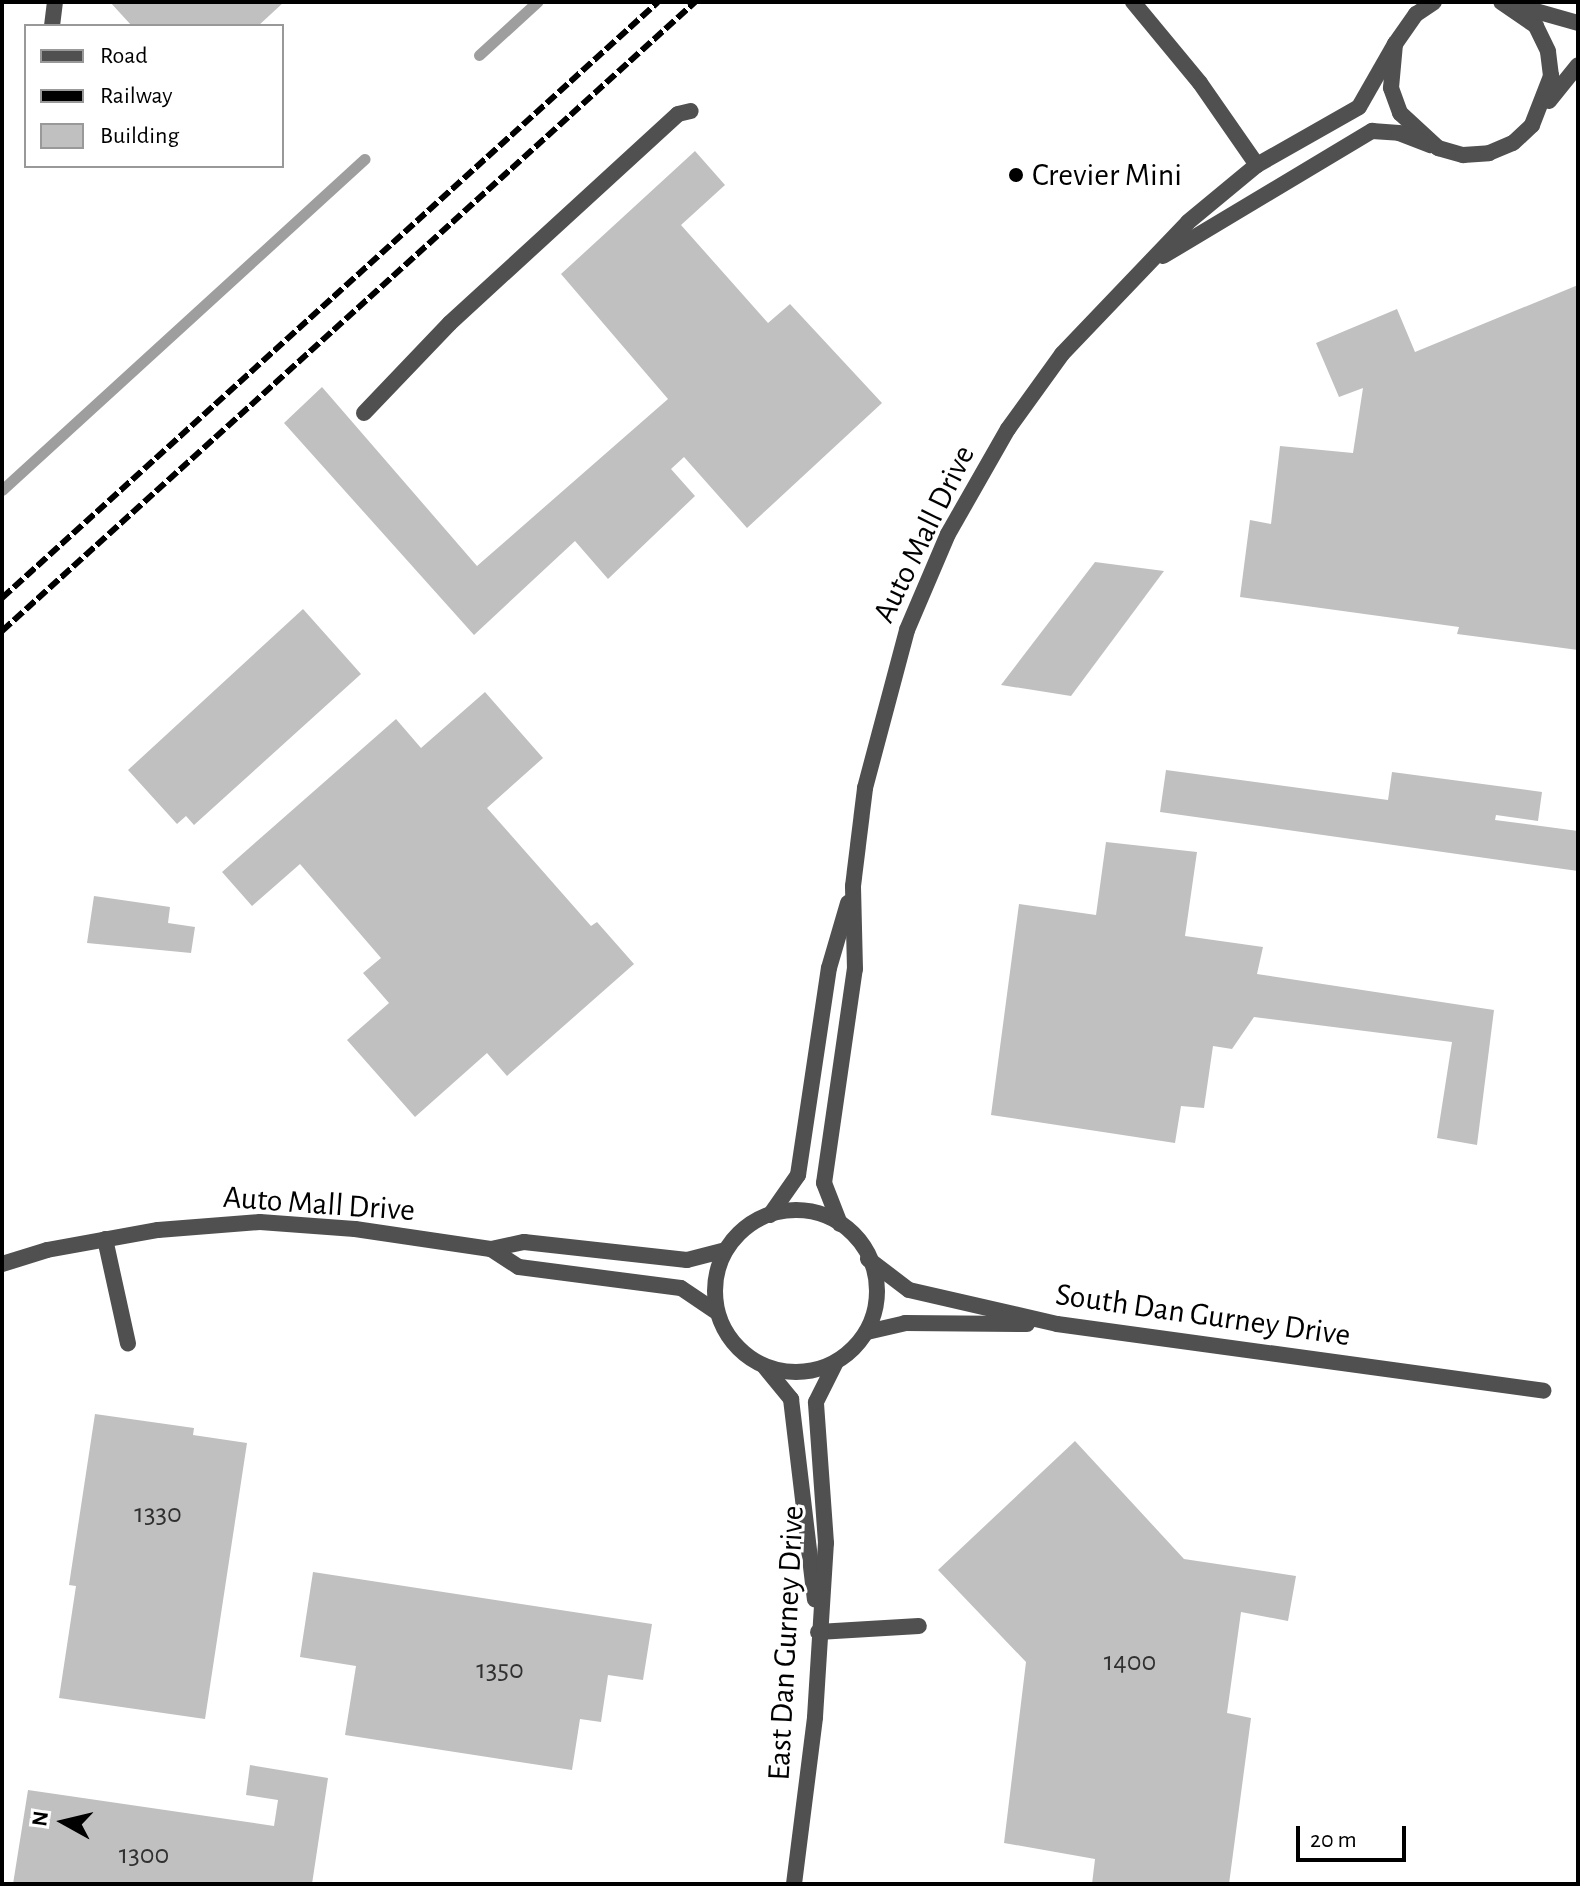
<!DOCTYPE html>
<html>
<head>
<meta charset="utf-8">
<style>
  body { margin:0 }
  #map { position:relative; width:1580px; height:1886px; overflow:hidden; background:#fff; font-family:"Alegreya Sans",sans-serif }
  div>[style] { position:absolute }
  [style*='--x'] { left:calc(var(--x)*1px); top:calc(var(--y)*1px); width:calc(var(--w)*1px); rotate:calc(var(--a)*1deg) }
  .stream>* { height:11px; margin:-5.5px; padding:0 5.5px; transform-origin:5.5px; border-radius:5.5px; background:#9e9e9e }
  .building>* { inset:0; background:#c0c0c0 }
  .lane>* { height:16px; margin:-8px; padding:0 8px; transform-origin:8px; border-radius:8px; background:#505050 }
  .street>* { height:16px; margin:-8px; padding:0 8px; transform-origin:8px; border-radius:8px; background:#505050 }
  .street>.ring { margin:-8px; padding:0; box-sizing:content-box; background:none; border:16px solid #505050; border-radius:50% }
  .rail>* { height:6px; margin-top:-3px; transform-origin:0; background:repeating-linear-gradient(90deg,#000 0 12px,transparent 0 16px) }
  .dots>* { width:22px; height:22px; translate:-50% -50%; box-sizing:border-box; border:4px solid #fff; border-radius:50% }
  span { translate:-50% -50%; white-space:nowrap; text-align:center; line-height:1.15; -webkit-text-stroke:6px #fff; paint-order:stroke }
  .number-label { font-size:28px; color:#303030 }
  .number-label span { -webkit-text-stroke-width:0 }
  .poi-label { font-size:32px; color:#000 }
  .left { translate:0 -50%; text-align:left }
  .street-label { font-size:32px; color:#000 }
  .frame { position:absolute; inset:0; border:4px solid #000; pointer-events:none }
  .legend { position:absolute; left:24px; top:24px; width:260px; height:144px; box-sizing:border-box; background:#fff; border:2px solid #999; margin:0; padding:10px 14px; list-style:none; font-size:24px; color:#000 }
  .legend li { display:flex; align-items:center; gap:16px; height:40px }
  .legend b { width:40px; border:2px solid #999 }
  .north { position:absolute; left:24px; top:1782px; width:80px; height:80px; -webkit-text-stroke:6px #fff; paint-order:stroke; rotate:278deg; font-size:22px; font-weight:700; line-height:32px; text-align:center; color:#000 }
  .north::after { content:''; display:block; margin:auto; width:28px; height:36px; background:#000; clip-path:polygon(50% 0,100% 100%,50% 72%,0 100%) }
  .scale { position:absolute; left:1296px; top:1826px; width:110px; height:36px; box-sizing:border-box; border:4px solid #000; border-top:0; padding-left:10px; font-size:24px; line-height:28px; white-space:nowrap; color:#000; -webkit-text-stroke:6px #fff; paint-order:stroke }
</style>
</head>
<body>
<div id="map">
  <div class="stream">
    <div style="--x:479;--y:55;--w:79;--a:-42.4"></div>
    <div style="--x:2;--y:490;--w:491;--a:-42.4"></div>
  </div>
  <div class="building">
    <div style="clip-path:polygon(110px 2px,284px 2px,258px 26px,131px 25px)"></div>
    <div style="clip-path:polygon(695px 151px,725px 185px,681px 225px,768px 323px,790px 304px,882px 403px,747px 528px,684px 457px,671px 469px,695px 496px,608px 579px,575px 541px,474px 635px,284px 423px,322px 387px,477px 566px,668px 399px,561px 274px)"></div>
    <div style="clip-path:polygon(1578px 285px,1578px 650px,1457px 634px,1459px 627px,1240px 597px,1250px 520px,1271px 524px,1280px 446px,1353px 453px,1363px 388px,1339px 397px,1316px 343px,1397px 309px,1415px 352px)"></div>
    <div style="clip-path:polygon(1095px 562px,1164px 571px,1071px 696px,1001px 685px)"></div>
    <div style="clip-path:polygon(303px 609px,361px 674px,194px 825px,186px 816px,177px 824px,128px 770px)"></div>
    <div style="clip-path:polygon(485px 692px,543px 758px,487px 808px,591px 926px,597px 922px,634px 964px,507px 1076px,487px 1053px,415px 1117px,347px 1040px,389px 1003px,363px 973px,381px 958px,300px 864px,252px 906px,222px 872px,396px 719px,421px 748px)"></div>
    <div style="clip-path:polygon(1166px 770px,1388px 800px,1392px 772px,1542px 792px,1538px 821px,1496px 815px,1495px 820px,1578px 831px,1578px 871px,1160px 812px)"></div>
    <div style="clip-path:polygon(1106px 842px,1197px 852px,1185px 936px,1263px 947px,1257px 974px,1494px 1010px,1477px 1145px,1437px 1138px,1452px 1042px,1254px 1017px,1232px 1049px,1213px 1046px,1204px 1108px,1181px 1106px,1175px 1143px,991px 1115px,1019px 904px,1096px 915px)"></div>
    <div style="clip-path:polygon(94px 896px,170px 907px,168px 923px,195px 927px,191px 953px,87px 943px)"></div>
    <div style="clip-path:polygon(95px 1414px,194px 1428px,193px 1435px,247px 1443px,205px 1719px,59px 1698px,76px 1586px,69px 1585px)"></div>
    <div style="clip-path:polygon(1075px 1441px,1184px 1559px,1296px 1576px,1288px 1621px,1241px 1612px,1227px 1713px,1251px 1718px,1229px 1884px,1092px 1884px,1095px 1859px,1004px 1843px,1026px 1662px,938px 1570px)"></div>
    <div style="clip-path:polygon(313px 1572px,652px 1624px,643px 1680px,608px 1675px,601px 1722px,580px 1719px,572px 1770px,345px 1735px,356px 1666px,300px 1657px)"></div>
    <div style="clip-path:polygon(250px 1765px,328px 1778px,312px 1884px,13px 1884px,28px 1790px,274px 1826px,278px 1800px,246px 1795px)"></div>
  </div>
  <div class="lane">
    <div style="--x:1133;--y:2;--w:105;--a:50.4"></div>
    <div style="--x:1200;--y:83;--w:100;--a:55.2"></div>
    <div style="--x:52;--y:26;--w:24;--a:-83"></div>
    <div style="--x:364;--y:413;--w:124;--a:-46.3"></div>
    <div style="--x:450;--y:323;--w:309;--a:-42.5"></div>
    <div style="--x:678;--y:114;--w:13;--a:-13"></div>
    <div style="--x:105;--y:1239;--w:107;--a:77.6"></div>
    <div style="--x:818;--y:1632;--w:101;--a:-3.4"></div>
  </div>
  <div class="street">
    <div style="--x:1434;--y:2;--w:22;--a:146"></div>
    <div style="--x:1416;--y:14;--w:37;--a:125"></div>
    <div style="--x:1395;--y:44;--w:44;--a:95.2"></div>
    <div style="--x:1391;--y:88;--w:27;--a:70"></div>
    <div style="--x:1400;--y:113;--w:52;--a:42.6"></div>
    <div style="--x:1438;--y:148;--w:26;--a:16"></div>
    <div style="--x:1463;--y:155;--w:26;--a:-4"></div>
    <div style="--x:1489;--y:153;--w:26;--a:-23"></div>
    <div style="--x:1513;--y:143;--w:26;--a:-43"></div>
    <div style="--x:1532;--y:125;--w:53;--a:-68.8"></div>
    <div style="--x:1551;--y:76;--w:25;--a:-97"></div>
    <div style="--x:1548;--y:51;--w:28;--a:-116"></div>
    <div style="--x:1536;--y:26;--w:42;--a:-145.6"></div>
    <div style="--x:1518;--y:6;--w:62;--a:15.8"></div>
    <div style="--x:1549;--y:101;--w:46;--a:-51.1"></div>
    <div style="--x:1163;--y:256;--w:244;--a:-30.9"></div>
    <div style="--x:1372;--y:131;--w:27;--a:4"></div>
    <div style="--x:1399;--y:133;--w:34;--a:21"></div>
    <div class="ring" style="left:715px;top:1210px;width:146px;height:146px"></div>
    <div style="--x:770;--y:1215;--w:49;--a:-55"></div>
    <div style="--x:798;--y:1175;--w:209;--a:-81.5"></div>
    <div style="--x:829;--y:968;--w:68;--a:-73.7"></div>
    <div style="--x:840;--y:1224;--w:44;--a:-111.3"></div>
    <div style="--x:824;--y:1183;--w:216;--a:-81.8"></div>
    <div style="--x:855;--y:969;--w:83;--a:-91.4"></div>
    <div style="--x:853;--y:886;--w:99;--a:-83"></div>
    <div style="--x:865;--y:788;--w:163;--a:-75.1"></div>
    <div style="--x:907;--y:630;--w:104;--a:-66.9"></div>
    <div style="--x:948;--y:534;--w:121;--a:-60.3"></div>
    <div style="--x:1008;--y:429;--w:92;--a:-54.2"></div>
    <div style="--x:1062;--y:354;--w:182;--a:-46.3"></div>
    <div style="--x:1188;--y:222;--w:89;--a:-39.6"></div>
    <div style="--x:1257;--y:165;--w:117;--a:-29.6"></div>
    <div style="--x:1359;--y:107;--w:73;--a:-60.3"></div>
    <div style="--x:491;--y:1249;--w:33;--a:33"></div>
    <div style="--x:519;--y:1267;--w:163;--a:7.4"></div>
    <div style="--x:681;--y:1288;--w:41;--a:34.1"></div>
    <div style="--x:868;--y:1259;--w:51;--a:37.1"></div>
    <div style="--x:909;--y:1290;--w:152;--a:12.9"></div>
    <div style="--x:1057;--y:1324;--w:491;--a:7.8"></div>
    <div style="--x:2;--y:1264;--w:47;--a:-17.3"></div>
    <div style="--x:47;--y:1250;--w:113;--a:-10.2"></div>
    <div style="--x:158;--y:1230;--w:102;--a:-4.5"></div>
    <div style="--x:260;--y:1222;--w:95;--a:4.2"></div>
    <div style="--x:355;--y:1229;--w:137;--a:8.4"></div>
    <div style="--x:491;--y:1249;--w:34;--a:-12"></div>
    <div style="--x:524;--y:1242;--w:164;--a:6.3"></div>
    <div style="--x:687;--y:1260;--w:40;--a:-14.4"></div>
    <div style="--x:867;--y:1332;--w:39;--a:-13"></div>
    <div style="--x:905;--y:1323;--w:122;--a:0.5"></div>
    <div style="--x:764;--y:1366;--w:43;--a:50.7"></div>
    <div style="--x:791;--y:1399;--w:202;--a:83.2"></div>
    <div style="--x:794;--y:1884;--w:168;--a:-82.8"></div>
    <div style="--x:815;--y:1717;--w:174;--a:-86.4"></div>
    <div style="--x:826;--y:1543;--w:141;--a:-94.1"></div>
    <div style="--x:816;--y:1402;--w:45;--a:-63.4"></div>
  </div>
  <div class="rail">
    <div style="--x:2;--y:598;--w:886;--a:-42.26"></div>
    <div style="--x:2;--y:631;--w:936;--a:-42.23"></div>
  </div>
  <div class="dots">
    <div style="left:1016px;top:175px;background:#000"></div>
  </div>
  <div class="number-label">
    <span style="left:158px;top:1514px">1330</span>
    <span style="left:1130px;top:1662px">1400</span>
    <span style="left:500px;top:1670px">1350</span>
    <span style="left:144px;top:1855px">1300</span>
  </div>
  <div class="poi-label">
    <span class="left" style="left:1032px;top:175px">Crevier Mini</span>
  </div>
  <div class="street-label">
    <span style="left:924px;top:534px;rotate:-64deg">Auto Mall Drive</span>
    <span style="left:319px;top:1204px;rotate:4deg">Auto Mall Drive</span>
    <span style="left:1203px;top:1315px;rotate:8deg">South Dan Gurney Drive</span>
    <span style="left:786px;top:1643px;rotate:-87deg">East Dan Gurney Drive</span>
  </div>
  <div class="frame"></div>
  <ul class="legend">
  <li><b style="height:10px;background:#505050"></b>Road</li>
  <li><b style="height:10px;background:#000"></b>Railway</li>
  <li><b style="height:22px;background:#c0c0c0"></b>Building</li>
  </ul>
  <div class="north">N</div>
  <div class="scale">20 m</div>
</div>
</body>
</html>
